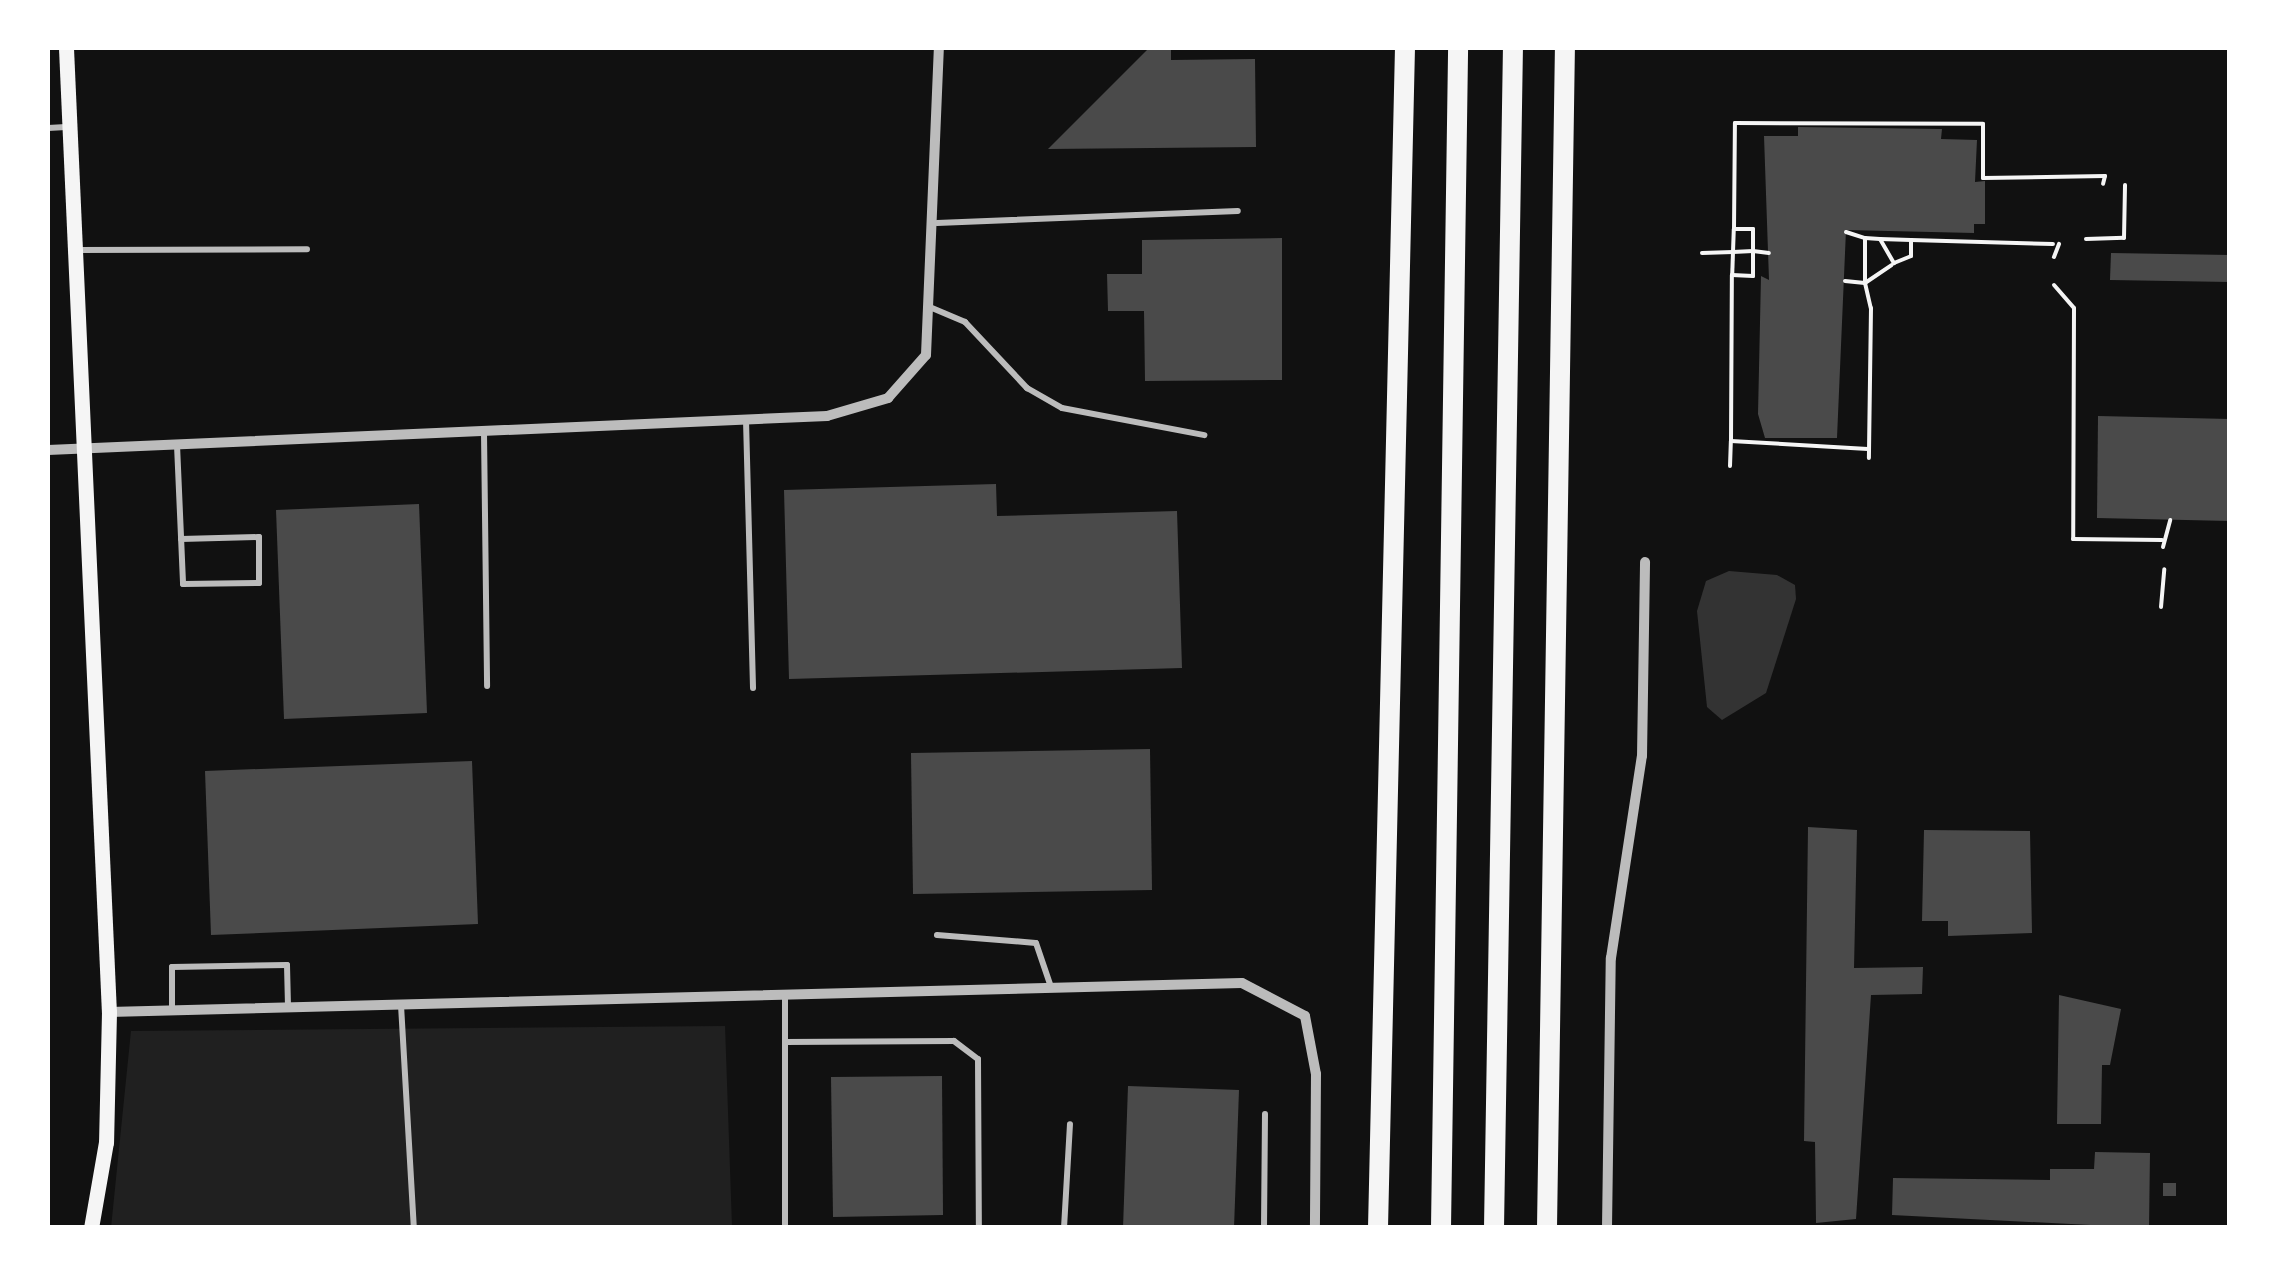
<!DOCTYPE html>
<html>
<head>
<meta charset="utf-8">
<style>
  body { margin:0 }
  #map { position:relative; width:2277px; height:1275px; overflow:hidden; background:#111; font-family:"PT Sans Narrow",sans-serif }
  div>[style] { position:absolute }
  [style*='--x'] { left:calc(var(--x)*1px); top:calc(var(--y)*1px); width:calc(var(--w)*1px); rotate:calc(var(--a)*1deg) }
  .green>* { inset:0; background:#202020 }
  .water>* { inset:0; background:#333 }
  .building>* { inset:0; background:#4a4a4a }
  .path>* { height:4px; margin:-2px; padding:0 2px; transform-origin:2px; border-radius:2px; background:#f5f5f5 }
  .service>* { height:6px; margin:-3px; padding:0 3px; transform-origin:3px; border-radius:3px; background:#bcbcbc }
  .minor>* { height:10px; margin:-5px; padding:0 5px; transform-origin:5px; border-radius:5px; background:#bcbcbc }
  .secondary>* { height:15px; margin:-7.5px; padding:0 7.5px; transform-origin:7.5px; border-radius:7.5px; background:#f5f5f5 }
  .motorway>* { height:20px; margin:-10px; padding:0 10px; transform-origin:10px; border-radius:10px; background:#f5f5f5 }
  span { translate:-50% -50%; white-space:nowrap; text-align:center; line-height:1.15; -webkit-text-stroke:10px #fff; paint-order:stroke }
  .frame { position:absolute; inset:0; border:50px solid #fff; pointer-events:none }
</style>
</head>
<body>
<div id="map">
  <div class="green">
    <div style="clip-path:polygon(725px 1026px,732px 1227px,111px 1228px,131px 1031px)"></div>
  </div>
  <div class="water">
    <div style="clip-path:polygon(1729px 571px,1777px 575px,1795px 585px,1796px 599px,1766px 693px,1722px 720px,1707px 707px,1697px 611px,1706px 581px)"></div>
  </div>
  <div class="building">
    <div style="clip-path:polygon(1149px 48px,1171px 48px,1171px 60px,1255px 59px,1256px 147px,1048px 149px)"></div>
    <div style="clip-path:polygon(1798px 127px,1942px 129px,1941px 139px,1977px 140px,1975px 182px,1985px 181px,1985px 224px,1974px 224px,1974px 233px,1846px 230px,1837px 438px,1765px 438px,1758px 414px,1761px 276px,1769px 280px,1764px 136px,1798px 136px)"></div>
    <div style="clip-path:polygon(1282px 238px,1282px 380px,1145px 381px,1144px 311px,1108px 311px,1107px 274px,1142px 274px,1142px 240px)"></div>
    <div style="clip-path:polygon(2111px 253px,2230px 255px,2230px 282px,2110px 280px)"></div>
    <div style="clip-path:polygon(2098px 416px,2230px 419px,2230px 521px,2097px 518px)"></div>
    <div style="clip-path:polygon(996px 484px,997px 516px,1177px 511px,1182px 668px,789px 679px,784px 490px)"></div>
    <div style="clip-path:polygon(419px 504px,427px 713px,284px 719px,276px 510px)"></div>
    <div style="clip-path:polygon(1150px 749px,1152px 890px,913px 894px,911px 753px)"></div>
    <div style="clip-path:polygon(472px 761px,478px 924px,211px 935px,205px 771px)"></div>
    <div style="clip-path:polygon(1808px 827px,1857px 830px,1854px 968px,1923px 967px,1922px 994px,1871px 995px,1856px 1219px,1816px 1223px,1815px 1142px,1804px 1141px)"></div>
    <div style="clip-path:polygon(1924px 830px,2030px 831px,2032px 933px,1948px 936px,1948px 921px,1922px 921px)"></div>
    <div style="clip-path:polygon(2059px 995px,2121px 1009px,2110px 1065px,2102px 1065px,2101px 1124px,2057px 1124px)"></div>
    <div style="clip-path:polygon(942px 1076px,943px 1215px,833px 1217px,831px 1077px)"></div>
    <div style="clip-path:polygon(1128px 1086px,1239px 1090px,1234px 1228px,1123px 1228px)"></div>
    <div style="clip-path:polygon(2095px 1152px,2150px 1153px,2149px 1228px,1892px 1215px,1893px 1178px,2050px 1180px,2050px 1169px,2094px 1169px)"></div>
    <div style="clip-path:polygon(2163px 1183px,2176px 1183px,2176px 1196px,2163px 1196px)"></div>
  </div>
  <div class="path">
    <div style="--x:1734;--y:229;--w:106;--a:-89.5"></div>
    <div style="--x:1735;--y:123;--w:248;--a:0.2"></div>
    <div style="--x:1983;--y:124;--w:54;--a:90"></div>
    <div style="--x:1983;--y:178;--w:122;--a:-0.9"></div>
    <div style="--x:2105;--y:176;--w:8;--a:104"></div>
    <div style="--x:1734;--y:229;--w:19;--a:0"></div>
    <div style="--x:1753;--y:229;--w:22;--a:90"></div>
    <div style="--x:1753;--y:251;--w:20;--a:177"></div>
    <div style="--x:1733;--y:252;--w:23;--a:-88"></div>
    <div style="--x:1846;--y:232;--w:20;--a:18"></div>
    <div style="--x:1880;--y:239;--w:15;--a:-176"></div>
    <div style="--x:1865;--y:238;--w:45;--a:90"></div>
    <div style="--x:1865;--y:283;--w:32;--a:-34"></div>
    <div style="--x:2086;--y:239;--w:38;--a:-2"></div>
    <div style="--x:2124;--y:238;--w:53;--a:-88.9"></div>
    <div style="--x:1911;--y:240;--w:31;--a:-178"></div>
    <div style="--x:1880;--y:239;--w:28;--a:60"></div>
    <div style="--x:1894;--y:263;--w:18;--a:-22"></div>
    <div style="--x:1911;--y:256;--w:16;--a:-90"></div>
    <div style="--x:1911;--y:240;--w:142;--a:1.6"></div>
    <div style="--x:1702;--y:253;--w:31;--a:-2"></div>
    <div style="--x:1733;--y:252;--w:23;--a:92"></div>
    <div style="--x:2054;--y:257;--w:14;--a:-69"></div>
    <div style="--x:1845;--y:281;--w:20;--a:6"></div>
    <div style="--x:1865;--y:283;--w:26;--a:77"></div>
    <div style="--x:1871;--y:308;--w:150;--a:90.8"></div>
    <div style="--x:2054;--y:285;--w:30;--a:49"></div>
    <div style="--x:2074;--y:308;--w:231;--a:90.2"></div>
    <div style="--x:2073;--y:539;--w:89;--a:0.6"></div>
    <div style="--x:1731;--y:441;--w:166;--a:-89.7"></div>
    <div style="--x:1732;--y:275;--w:21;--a:3"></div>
    <div style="--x:1753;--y:276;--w:25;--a:-90"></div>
    <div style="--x:1753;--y:251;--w:16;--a:7"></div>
    <div style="--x:1730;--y:466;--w:25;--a:-88"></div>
    <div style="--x:1731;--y:441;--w:137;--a:3.3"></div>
    <div style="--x:2163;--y:547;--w:28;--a:-75"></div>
    <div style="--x:2161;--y:607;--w:38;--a:-85"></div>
  </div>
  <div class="service">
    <div style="--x:48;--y:128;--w:18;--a:-3"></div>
    <div style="--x:937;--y:223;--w:301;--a:-2.3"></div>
    <div style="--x:77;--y:250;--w:230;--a:-0.2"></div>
    <div style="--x:932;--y:308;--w:36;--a:23"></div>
    <div style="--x:965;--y:322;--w:91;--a:46.8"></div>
    <div style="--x:1027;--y:388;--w:40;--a:29.7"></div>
    <div style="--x:1062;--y:408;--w:145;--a:10.8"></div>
    <div style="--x:746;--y:420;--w:268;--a:88.5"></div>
    <div style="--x:484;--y:433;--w:253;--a:89.3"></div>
    <div style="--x:177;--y:445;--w:139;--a:87.5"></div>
    <div style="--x:183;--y:584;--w:76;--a:-0.8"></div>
    <div style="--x:259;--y:583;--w:46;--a:-90"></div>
    <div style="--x:259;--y:537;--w:78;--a:178.5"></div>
    <div style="--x:937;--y:935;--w:99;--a:4.6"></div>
    <div style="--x:1036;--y:943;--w:46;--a:71.2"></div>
    <div style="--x:785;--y:995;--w:233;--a:90"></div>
    <div style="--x:401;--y:1005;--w:223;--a:86.7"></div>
    <div style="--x:172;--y:1010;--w:43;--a:-90"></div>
    <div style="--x:172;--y:967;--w:115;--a:-1"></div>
    <div style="--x:287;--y:965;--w:42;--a:88.6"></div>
    <div style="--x:785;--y:1042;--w:169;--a:-0.3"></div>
    <div style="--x:954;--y:1041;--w:30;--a:37"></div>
    <div style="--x:978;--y:1059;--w:169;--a:89.7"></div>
    <div style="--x:1064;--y:1228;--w:104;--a:-86.7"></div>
    <div style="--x:1264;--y:1228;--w:114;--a:-89.5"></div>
  </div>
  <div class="minor">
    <div style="--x:48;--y:450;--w:780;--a:-2.5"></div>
    <div style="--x:827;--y:416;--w:64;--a:-16.4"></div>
    <div style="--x:888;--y:398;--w:57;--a:-48.5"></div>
    <div style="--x:926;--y:355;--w:307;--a:-87.6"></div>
    <div style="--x:109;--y:1012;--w:1133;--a:-1.47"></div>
    <div style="--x:1242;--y:983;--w:71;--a:27.6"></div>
    <div style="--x:1305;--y:1016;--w:59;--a:79.3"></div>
    <div style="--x:1316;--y:1074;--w:154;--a:90.4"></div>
    <div style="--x:1607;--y:1228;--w:270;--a:-89.2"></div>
    <div style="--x:1611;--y:958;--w:204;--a:-81.3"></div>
    <div style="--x:1642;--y:756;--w:194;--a:-89.1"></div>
  </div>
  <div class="secondary">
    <div style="--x:66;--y:48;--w:965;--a:87.45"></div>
    <div style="--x:109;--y:1012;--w:130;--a:91.3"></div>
    <div style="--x:106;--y:1142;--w:87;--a:99.9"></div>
  </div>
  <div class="motorway">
    <div style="--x:1378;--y:1228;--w:1180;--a:-88.69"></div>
    <div style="--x:1441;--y:1228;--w:1180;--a:-89.17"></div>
    <div style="--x:1494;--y:1228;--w:1180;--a:-89.08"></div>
    <div style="--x:1547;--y:1228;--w:1180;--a:-89.13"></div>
  </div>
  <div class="frame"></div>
</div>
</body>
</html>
